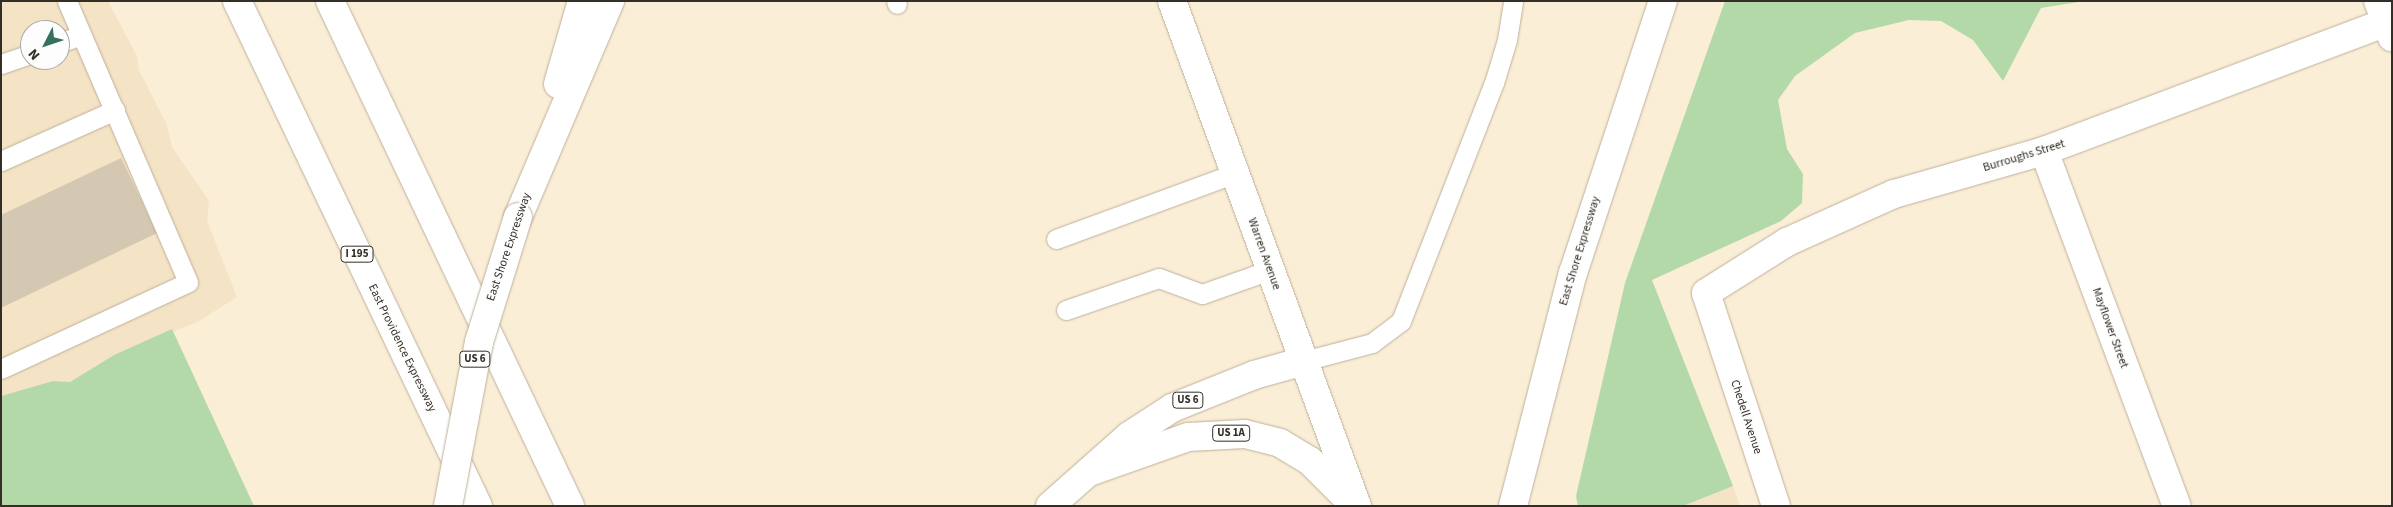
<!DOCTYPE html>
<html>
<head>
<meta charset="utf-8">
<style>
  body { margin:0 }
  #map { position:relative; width:2393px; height:507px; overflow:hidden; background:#fbeed7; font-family:"Source Sans 3",sans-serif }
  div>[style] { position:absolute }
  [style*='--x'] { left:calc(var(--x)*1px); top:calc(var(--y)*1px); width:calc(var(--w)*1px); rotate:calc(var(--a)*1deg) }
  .built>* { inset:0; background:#f4e3c5 }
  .green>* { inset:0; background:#b4d9a8 }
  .building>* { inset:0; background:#d5c8b2 }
  .roads { filter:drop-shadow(0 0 1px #bdb09a) drop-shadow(0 0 1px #bdb09a) }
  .lane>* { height:19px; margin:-9.5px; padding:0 9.5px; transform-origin:9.5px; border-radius:9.5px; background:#fff }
  .street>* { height:28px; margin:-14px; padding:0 14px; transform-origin:14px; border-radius:14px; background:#fff }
  .secondary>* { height:28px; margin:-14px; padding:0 14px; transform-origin:14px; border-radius:14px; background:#fff }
  .highway>* { height:28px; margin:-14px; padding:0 14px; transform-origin:14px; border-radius:14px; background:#fff }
  .bridges { filter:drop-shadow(0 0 1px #bdb09a) drop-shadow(0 0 1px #bdb09a) }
  .highway-bridge>* { height:28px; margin:-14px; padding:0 14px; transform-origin:14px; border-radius:14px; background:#fff }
  span { translate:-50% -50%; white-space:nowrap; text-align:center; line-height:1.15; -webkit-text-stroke:4px #fdfdfd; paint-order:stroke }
  .shield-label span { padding:1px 4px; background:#fdfdfd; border:1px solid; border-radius:4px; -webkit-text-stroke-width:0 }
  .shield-label { font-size:11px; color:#332e26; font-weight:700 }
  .street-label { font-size:12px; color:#332e26 }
  .frame { position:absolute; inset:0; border:2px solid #332e26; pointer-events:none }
  .north { position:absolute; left:20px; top:20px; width:50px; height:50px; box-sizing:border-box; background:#fdfdfd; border:1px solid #acaaa7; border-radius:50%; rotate:229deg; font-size:14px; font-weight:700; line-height:20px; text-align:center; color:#332e26 }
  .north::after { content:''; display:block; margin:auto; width:18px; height:22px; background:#32715e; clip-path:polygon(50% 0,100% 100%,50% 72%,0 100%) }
</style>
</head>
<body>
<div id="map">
  <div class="built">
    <div style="clip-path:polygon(evenodd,1px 1px,108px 1px,137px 56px,139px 70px,167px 125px,172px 147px,209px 201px,207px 221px,237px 297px,197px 322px,114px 355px,70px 382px,53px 381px,1px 396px,1px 1px,30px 30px,60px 30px,60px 60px,30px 60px,30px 30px)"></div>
    <div style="clip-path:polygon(1733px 486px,1740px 506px,1683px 506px)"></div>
  </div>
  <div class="green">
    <div style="clip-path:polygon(1725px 1px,2085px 1px,2041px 8px,2003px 81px,1973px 40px,1941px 21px,1909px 20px,1855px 33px,1795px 76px,1778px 100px,1787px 149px,1803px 174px,1802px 203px,1781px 221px,1652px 280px,1733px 486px,1683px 506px,1578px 506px,1576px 496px,1625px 283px)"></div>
    <div style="clip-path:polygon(172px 329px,254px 506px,1px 506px,1px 396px,53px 381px,70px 382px,114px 355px)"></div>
  </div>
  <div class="building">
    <div style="clip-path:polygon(121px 158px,157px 233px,1px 308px,1px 215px)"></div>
  </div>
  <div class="roads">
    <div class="lane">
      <div style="--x:896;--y:1;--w:3;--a:72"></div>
      <div style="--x:60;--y:43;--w:22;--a:-21"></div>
      <div style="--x:1;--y:64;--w:31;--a:-19"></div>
      <div style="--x:1;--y:161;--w:125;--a:-24.1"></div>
      <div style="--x:1056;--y:239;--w:191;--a:-20.2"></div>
      <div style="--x:1066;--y:310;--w:98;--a:-19"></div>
      <div style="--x:1159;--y:278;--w:46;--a:20.4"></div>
      <div style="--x:1202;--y:294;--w:72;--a:-19.4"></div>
      <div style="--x:1304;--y:361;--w:70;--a:-14.8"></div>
      <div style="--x:1372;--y:343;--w:36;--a:-37"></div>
      <div style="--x:1401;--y:321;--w:256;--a:-68.7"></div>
      <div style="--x:1494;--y:83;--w:45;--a:-73.2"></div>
      <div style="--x:1507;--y:40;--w:39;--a:-81"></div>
      <div style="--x:1;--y:369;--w:206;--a:-24.9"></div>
      <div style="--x:188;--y:282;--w:306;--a:-113.3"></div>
    </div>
    <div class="street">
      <div style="--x:2378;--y:1;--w:39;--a:69"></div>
      <div style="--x:2044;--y:151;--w:379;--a:69.5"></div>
      <div style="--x:1776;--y:506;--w:224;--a:-108.2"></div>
      <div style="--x:1706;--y:293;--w:96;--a:-32.2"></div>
      <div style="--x:1787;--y:242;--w:117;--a:-24.2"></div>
      <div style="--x:1894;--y:194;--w:156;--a:-16"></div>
      <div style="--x:2044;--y:151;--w:372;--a:-20.6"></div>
    </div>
    <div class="secondary">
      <div style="--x:1172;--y:1;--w:538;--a:69.88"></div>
    </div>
    <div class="highway">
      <div style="--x:237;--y:1;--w:560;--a:64.49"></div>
      <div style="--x:330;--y:1;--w:559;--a:64.58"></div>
      <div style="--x:558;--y:84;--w:86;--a:-73.9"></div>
      <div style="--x:518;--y:217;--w:235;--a:-66.9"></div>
      <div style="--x:1089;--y:472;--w:105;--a:-19.5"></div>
      <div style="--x:1188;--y:437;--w:57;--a:-3"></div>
      <div style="--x:1245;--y:434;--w:36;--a:14"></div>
      <div style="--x:1280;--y:443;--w:35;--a:31"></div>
      <div style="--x:1310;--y:461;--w:64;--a:45"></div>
      <div style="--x:1050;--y:506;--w:106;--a:-41.5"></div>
      <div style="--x:1129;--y:436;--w:51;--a:-33.1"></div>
      <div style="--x:1172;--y:408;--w:88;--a:-21.9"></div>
      <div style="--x:1254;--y:375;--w:52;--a:-15.6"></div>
      <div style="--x:1513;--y:506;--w:241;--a:-75.6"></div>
      <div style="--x:1573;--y:273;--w:287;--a:-71.7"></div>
    </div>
  </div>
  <div class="bridges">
    <div class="highway-bridge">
      <div style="--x:448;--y:506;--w:167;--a:-79.3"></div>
      <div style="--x:479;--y:342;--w:131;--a:-72.7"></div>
    </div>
  </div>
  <div class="shield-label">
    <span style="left:357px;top:254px">I 195</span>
    <span style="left:475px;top:359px">US 6</span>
    <span style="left:1188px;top:400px">US 6</span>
    <span style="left:1231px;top:433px">US 1A</span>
  </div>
  <div class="street-label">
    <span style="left:2024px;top:156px;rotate:-17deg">Burroughs Street</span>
    <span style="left:509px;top:247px;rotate:-71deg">East Shore Expressway</span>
    <span style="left:1580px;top:251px;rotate:-73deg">East Shore Expressway</span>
    <span style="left:1264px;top:254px;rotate:70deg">Warren Avenue</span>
    <span style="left:2110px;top:328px;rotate:70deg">Mayflower Street</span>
    <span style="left:402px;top:348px;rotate:64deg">East Providence Expressway</span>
    <span style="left:1746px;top:417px;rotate:72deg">Chedell Avenue</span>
  </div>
  <div class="frame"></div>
  <div class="north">N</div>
</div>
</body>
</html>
